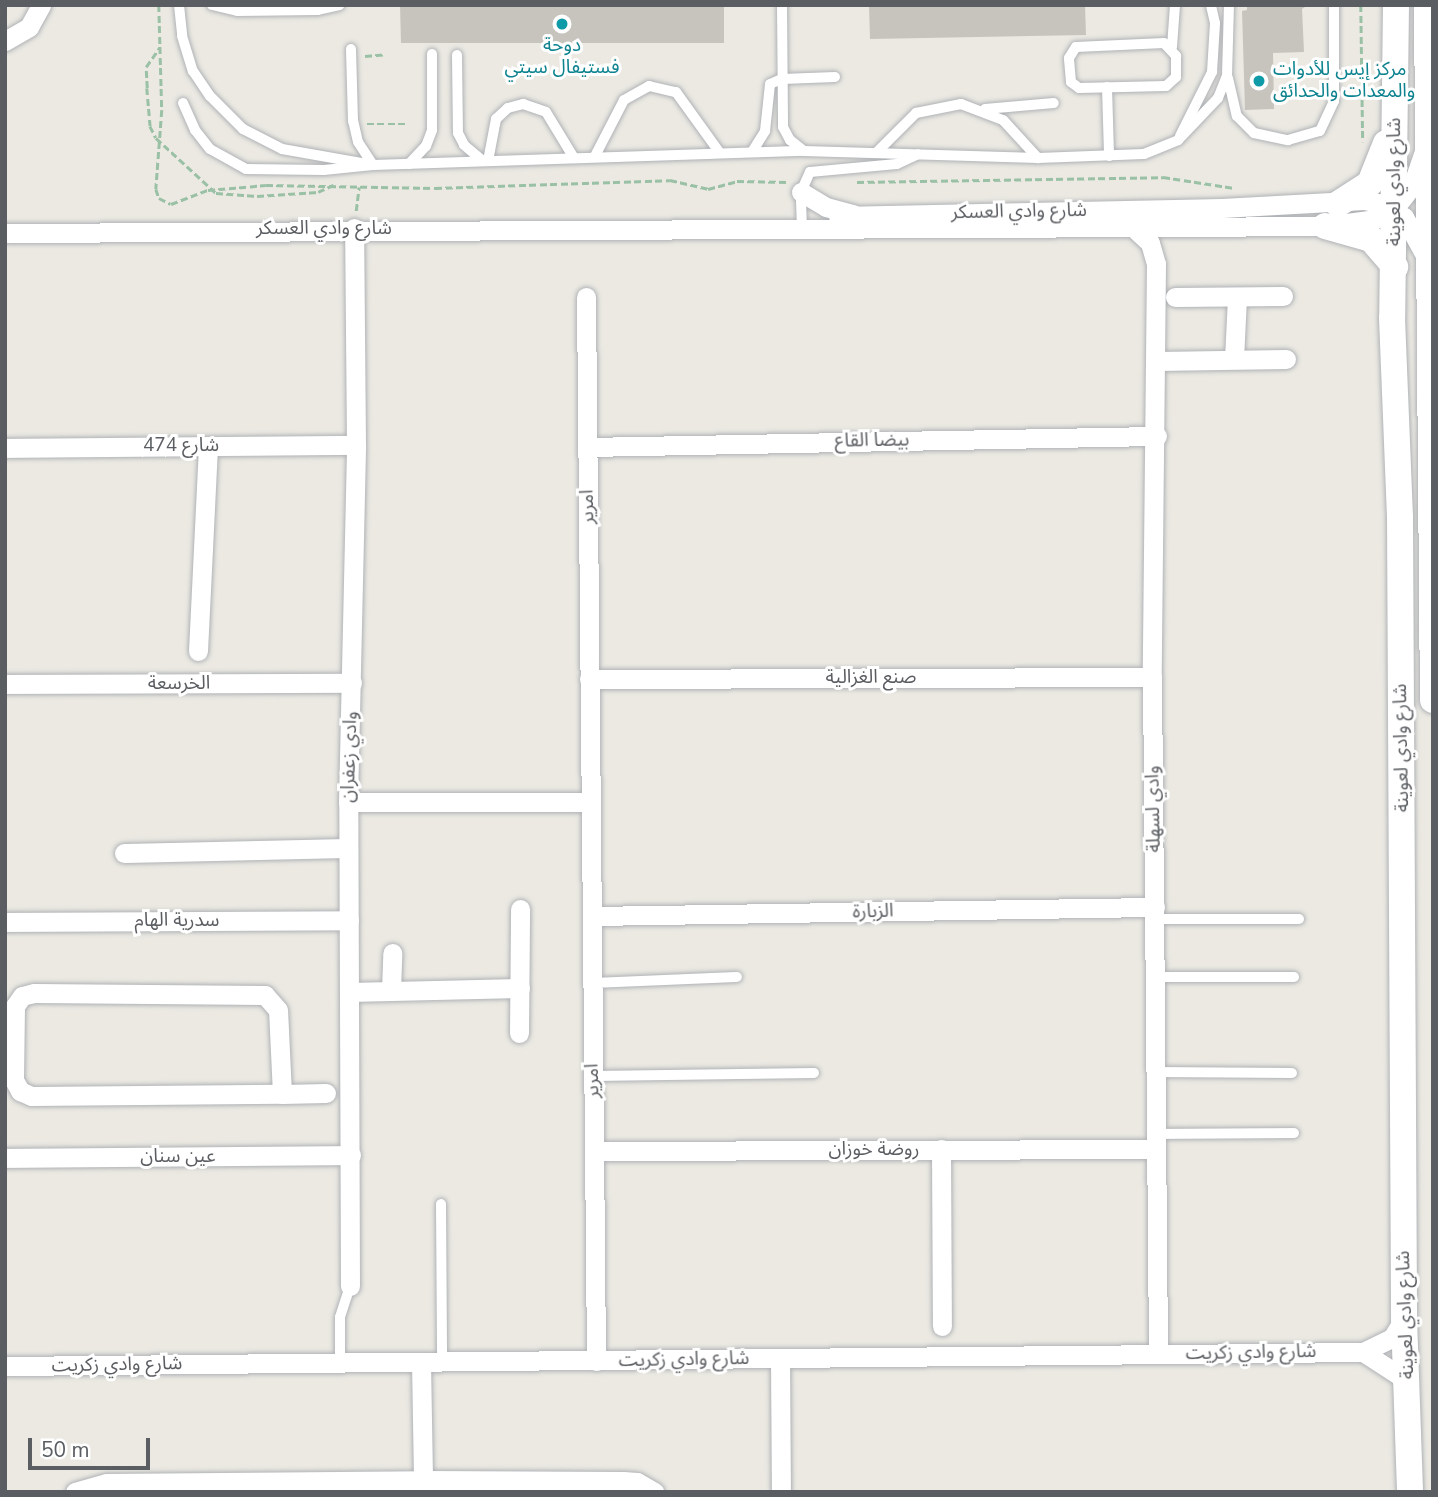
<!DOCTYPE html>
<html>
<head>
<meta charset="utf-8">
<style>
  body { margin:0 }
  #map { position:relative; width:1438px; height:1497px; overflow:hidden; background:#ebe9e2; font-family:"Nunito Sans","Noto Sans Arabic",sans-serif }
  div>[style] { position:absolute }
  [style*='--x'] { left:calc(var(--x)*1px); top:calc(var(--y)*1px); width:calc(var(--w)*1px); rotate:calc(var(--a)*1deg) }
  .building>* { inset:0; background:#c7c4be }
  .path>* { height:2.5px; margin-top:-1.25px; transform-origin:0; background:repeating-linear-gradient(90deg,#9ac1a6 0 7px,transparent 0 10.5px) }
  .roads { filter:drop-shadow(0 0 2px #afb2b6) drop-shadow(0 0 2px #afb2b6) }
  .service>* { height:10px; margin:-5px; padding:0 5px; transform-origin:5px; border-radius:5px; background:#fff }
  .minor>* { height:19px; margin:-9.5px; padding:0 9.5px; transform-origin:9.5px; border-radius:9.5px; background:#fff }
  .secondary>* { height:26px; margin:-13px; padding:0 13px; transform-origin:13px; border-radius:13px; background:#fff }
  .path-bridge>* { height:2.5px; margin-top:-1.25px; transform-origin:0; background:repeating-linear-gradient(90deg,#9ac1a6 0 7px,transparent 0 10.5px) }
  .dots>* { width:19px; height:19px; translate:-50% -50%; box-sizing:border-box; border:4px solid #fff; border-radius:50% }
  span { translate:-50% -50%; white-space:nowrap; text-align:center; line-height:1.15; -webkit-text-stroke:6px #fff; paint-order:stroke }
  .culture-label { font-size:19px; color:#0d838f }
  .left { translate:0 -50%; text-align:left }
  .street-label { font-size:19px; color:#5a5d61 }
  .frame { position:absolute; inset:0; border:7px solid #5a5d61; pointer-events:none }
  .scale { position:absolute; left:28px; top:1438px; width:122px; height:32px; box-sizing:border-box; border:4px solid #5a5d61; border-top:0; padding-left:9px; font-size:21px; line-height:24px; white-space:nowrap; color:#5a5d61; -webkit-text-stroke:5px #fff; paint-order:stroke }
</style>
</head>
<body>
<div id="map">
  <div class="building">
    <div style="clip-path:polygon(400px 5px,724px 5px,724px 43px,401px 43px)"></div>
    <div style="clip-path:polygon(869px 5px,1085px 5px,1086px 35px,870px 39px)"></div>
    <div style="clip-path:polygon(1247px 5px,1308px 5px,1302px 9px,1304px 52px,1273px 53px,1274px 109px,1245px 110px,1242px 11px,1247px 10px)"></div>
  </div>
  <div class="path">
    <div style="--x:159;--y:5;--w:105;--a:88.4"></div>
    <div style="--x:162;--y:110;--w:79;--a:94.3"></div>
    <div style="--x:156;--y:189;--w:9;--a:72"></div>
    <div style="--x:159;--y:198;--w:13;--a:27"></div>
    <div style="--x:171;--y:204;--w:40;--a:-21"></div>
    <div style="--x:208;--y:190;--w:58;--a:-4.9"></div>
    <div style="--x:266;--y:185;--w:169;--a:1"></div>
    <div style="--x:435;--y:188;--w:235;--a:-1.9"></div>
    <div style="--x:670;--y:180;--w:39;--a:13"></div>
    <div style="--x:708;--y:189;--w:30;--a:-15"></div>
    <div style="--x:737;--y:181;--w:50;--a:1.1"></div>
    <div style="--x:1361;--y:5;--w:137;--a:89.2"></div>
    <div style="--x:365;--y:56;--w:21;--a:-5"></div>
    <div style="--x:147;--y:88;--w:21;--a:-93"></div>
    <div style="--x:146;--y:67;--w:24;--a:-55"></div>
    <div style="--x:367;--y:124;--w:39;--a:0"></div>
    <div style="--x:857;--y:182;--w:306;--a:-0.9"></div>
    <div style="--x:1163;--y:177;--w:72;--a:8.8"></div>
    <div style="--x:257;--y:196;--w:61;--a:-3.8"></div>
    <div style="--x:318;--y:192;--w:17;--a:-25"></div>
    <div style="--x:356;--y:211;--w:24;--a:-83"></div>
  </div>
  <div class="roads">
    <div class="service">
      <div style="--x:179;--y:5;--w:31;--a:84"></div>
      <div style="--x:182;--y:36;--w:37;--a:73"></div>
      <div style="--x:193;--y:71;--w:30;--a:56"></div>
      <div style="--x:210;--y:96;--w:47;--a:45"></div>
      <div style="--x:243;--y:129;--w:44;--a:27.1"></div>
      <div style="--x:282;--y:149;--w:92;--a:10"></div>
      <div style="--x:373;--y:165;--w:431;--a:-1.9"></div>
      <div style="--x:804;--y:151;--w:234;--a:1.7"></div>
      <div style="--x:1038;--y:158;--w:106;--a:-2.2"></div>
      <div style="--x:1144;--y:154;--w:37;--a:-22"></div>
      <div style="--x:1178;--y:140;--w:58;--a:-46.4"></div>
      <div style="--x:1218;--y:98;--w:24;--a:-68"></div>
      <div style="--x:1227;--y:76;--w:71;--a:-88.4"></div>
      <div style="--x:212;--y:5;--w:26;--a:13"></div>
      <div style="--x:237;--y:11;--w:81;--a:-0.7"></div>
      <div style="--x:318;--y:10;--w:22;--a:-13"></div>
      <div style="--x:782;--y:5;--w:122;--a:89.5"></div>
      <div style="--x:783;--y:127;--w:15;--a:62"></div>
      <div style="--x:790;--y:140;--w:18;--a:38"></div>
      <div style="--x:1164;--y:43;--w:18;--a:47"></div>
      <div style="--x:1176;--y:56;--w:21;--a:90"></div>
      <div style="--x:1176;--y:77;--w:13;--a:138"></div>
      <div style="--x:1166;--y:86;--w:87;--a:178.7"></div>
      <div style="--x:1079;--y:88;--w:10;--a:-143"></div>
      <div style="--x:1071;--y:82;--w:24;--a:-95"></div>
      <div style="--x:1069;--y:58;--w:13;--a:-58"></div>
      <div style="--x:1076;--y:47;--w:88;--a:-2.6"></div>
      <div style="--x:1172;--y:47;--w:42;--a:-85.9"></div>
      <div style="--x:457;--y:55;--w:78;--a:89.3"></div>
      <div style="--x:458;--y:133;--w:13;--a:63"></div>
      <div style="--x:464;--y:145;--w:25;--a:40"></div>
      <div style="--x:1228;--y:78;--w:39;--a:77"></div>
      <div style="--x:1237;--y:116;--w:24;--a:45"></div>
      <div style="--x:1254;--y:133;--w:35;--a:12"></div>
      <div style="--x:1288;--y:140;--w:33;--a:-16"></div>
      <div style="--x:1320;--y:131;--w:33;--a:-65"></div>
      <div style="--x:1334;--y:101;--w:96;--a:-90"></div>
      <div style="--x:1107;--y:87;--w:69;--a:88.3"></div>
      <div style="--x:183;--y:103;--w:30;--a:66"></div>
      <div style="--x:195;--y:130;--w:24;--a:52"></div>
      <div style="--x:210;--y:149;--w:41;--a:29.1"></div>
      <div style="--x:246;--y:169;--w:78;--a:0.7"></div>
      <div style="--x:324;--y:170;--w:49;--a:-5.8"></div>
      <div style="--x:373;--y:165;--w:27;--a:-123"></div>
      <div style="--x:358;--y:142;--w:22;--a:-103"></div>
      <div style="--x:353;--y:121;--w:72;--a:-91.6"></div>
      <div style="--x:985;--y:109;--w:69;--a:-5"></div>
      <div style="--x:1180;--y:136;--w:72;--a:-63.4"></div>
      <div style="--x:1212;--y:72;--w:49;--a:-86.5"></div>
      <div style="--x:1215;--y:23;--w:18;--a:-103"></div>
      <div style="--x:752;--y:152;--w:25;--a:-58"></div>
      <div style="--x:765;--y:131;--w:47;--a:-83.9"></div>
      <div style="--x:770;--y:84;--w:13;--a:-23"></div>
      <div style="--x:782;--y:79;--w:53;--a:-2.2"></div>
      <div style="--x:876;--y:153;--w:57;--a:-45"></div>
      <div style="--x:916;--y:113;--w:46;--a:-11.3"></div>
      <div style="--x:961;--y:104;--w:45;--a:20.9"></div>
      <div style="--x:1003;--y:120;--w:52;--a:47.4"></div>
      <div style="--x:595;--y:156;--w:63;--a:-62.6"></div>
      <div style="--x:624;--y:100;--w:29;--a:-29"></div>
      <div style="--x:649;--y:86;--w:28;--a:13"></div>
      <div style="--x:676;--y:92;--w:75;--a:54.2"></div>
      <div style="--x:488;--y:161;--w:43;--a:-79.2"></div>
      <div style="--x:496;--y:119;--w:16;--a:-43"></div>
      <div style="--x:508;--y:108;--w:16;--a:-15"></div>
      <div style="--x:523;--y:104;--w:24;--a:19"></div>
      <div style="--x:546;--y:112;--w:54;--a:58.7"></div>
      <div style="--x:409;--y:164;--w:25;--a:-47"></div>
      <div style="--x:426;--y:146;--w:17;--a:-69"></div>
      <div style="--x:432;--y:130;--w:76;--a:-90"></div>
      <div style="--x:802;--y:229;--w:37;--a:-92"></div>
      <div style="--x:801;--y:192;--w:22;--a:-66"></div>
      <div style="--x:810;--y:172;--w:87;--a:-5.3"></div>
      <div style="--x:897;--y:164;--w:23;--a:-25"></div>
      <div style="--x:1155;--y:919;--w:144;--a:0"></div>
      <div style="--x:1155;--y:977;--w:139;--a:0"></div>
      <div style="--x:592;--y:983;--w:145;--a:-2.4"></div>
      <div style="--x:1154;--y:1072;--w:138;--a:0.4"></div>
      <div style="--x:593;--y:1076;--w:221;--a:-0.8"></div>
      <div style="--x:1154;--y:1134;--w:140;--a:-0.4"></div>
      <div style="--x:441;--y:1204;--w:158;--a:89.6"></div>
      <div style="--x:340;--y:1363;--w:46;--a:-90"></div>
      <div style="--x:340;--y:1317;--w:33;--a:-72"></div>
    </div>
    <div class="minor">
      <div style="--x:5;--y:41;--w:28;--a:-30"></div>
      <div style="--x:29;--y:27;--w:25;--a:-61"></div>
      <div style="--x:801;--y:192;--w:29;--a:31"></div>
      <div style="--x:826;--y:207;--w:28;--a:15"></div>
      <div style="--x:838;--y:216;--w:384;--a:-1.2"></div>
      <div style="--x:1222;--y:208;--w:142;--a:-3.2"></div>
      <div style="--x:1364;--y:200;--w:19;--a:12"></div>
      <div style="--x:1383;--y:204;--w:25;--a:32"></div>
      <div style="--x:1404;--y:217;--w:46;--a:61.2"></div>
      <div style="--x:1134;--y:228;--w:22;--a:43"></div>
      <div style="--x:1150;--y:243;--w:22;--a:74"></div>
      <div style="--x:1156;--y:264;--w:413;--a:90.6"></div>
      <div style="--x:1152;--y:677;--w:677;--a:89.49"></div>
      <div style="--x:5;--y:233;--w:1320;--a:-0.3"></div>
      <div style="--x:1325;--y:226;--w:50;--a:-8"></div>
      <div style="--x:1375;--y:219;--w:21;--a:-28"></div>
      <div style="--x:1394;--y:209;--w:29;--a:-52"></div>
      <div style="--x:1412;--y:186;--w:34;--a:-71"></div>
      <div style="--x:586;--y:297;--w:1064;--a:89.46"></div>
      <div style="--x:1175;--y:297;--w:108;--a:-0.5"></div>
      <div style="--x:1234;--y:359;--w:62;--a:-87.2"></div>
      <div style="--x:1157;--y:361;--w:129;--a:-0.9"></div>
      <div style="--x:587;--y:447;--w:570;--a:-1.11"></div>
      <div style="--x:5;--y:448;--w:351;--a:-0.5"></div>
      <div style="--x:198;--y:651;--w:205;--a:-87.2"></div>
      <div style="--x:589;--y:679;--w:563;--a:-0.2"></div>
      <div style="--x:5;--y:684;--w:347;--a:-0.2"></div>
      <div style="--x:348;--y:802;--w:243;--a:0"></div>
      <div style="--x:124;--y:853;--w:224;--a:-1.3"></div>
      <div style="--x:592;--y:916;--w:563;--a:-0.92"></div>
      <div style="--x:5;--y:922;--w:344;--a:-0.3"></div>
      <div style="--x:391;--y:991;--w:38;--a:-88"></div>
      <div style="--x:349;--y:992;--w:171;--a:-1.3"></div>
      <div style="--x:519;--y:1033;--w:124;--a:-89.5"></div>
      <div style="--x:282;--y:1094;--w:84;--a:-92.7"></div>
      <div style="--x:278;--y:1010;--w:20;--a:-131"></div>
      <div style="--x:265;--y:995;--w:231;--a:-179.5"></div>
      <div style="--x:34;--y:993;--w:12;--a:166"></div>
      <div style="--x:22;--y:996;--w:12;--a:125"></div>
      <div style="--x:15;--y:1006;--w:74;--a:90.8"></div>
      <div style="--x:14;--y:1080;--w:13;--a:61"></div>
      <div style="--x:20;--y:1091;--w:12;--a:24"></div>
      <div style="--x:31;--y:1096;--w:251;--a:-0.5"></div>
      <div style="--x:282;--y:1094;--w:44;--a:-1.3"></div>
      <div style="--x:941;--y:1149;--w:177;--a:89.7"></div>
      <div style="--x:594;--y:1151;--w:560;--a:-0.2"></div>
      <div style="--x:5;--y:1158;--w:346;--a:-0.5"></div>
      <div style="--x:350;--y:1286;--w:484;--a:-90.2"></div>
      <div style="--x:348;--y:802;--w:357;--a:-88.7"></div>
      <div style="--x:356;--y:445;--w:217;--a:-90.5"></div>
      <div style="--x:1363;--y:1352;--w:54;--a:32.8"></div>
      <div style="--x:780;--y:1358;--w:134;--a:89.6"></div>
      <div style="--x:421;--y:1362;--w:118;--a:89"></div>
      <div style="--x:5;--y:1366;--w:1358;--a:-0.59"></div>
      <div style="--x:1363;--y:1352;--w:32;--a:-26"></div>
      <div style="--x:1392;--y:1338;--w:22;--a:-58"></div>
      <div style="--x:75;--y:1492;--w:33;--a:-16"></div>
      <div style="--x:107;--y:1483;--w:316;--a:-0.5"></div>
      <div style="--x:423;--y:1480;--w:200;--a:0.3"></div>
      <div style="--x:623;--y:1481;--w:14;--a:4"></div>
      <div style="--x:637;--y:1482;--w:20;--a:30"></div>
    </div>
    <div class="secondary">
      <div style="--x:1396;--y:5;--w:313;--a:90.7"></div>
      <div style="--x:1392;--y:318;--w:199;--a:87.7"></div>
      <div style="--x:1400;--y:517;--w:802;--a:89.71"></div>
      <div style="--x:1404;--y:1319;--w:173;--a:88"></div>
      <div style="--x:1427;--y:5;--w:695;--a:89.51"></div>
      <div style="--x:1338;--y:204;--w:38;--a:-33"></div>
      <div style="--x:1370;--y:183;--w:43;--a:-68.2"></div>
      <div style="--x:1325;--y:226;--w:48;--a:15.8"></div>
      <div style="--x:1371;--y:239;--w:37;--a:49"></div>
    </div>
  </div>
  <div class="path-bridge">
    <div style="--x:147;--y:88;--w:38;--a:85"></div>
    <div style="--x:150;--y:126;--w:13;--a:63"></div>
    <div style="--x:156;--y:138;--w:81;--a:42.5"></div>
    <div style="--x:216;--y:193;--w:41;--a:4.2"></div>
  </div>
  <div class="dots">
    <div style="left:562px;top:24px;background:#0f9aa8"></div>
    <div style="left:1259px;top:81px;background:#0f9aa8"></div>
  </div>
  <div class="culture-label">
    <span style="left:562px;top:57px">دوحة<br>فستيفال سيتي</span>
    <span class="left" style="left:1273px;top:81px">مركز إيس للأدوات<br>والمعدات والحدائق</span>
  </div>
  <div class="street-label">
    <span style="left:1395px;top:182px;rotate:-90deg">شارع وادي لعوينة</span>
    <span style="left:1019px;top:212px;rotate:-1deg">شارع وادي العسكر</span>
    <span style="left:324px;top:229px">شارع وادي العسكر</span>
    <span style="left:872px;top:441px;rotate:-1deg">بيضا القاع</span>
    <span style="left:181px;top:446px">شارع 474</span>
    <span style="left:588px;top:507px;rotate:-91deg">امرير</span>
    <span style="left:871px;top:678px">صنع الغزالية</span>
    <span style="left:179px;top:684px">الخرسعة</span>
    <span style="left:1402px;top:748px;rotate:-91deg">شارع وادي لعوينة</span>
    <span style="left:350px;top:757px;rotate:-88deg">وادي زعفران</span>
    <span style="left:1154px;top:809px;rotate:-91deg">وادي لسهلة</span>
    <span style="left:873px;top:912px;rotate:-1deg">الزبارة</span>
    <span style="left:177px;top:921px">سدرية الهام</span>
    <span style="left:593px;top:1081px;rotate:-91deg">امرير</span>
    <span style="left:874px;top:1150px">روضة خوزان</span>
    <span style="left:178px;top:1157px">عين سنان</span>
    <span style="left:1406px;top:1315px;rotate:-92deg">شارع وادي لعوينة</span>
    <span style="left:1251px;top:1353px;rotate:-1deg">شارع وادي زكريت</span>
    <span style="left:684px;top:1360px;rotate:-1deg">شارع وادي زكريت</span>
    <span style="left:117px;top:1365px;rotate:-1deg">شارع وادي زكريت</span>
  </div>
  <div class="frame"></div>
  <div class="scale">50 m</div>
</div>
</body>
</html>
